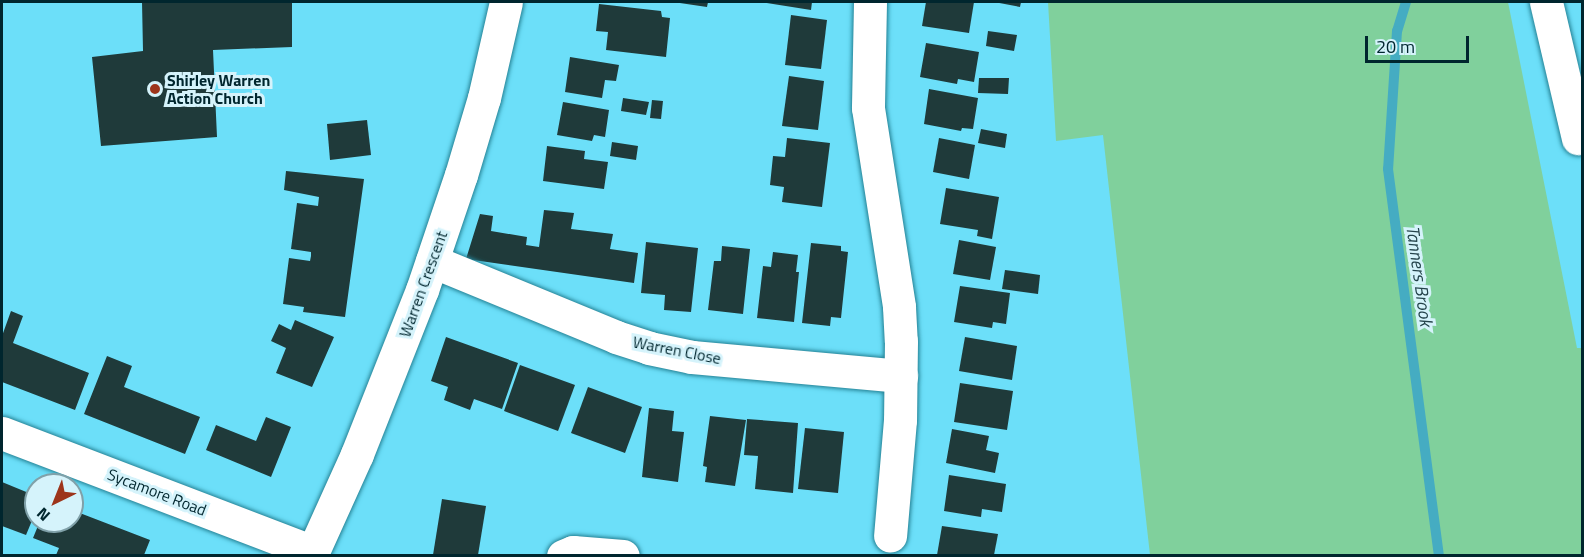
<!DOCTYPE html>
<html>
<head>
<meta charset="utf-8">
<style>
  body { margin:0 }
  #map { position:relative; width:1584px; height:557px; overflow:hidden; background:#6cdff9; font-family:"Titillium Web",sans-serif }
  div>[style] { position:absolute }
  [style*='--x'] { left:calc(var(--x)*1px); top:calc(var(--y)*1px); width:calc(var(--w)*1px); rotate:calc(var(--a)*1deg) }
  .green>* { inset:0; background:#80d09c }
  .stream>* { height:10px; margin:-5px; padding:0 5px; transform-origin:5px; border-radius:5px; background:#45acc2 }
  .building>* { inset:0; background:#1f3a3a }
  .roads { filter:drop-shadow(0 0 2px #258295) drop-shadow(0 0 2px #258295) }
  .minor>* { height:33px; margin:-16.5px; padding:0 16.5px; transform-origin:16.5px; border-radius:16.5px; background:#fff }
  .dots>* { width:16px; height:16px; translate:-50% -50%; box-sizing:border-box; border:3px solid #d5f3fb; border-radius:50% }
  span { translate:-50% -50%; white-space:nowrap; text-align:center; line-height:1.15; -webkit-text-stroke:6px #d5f3fb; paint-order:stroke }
  .poi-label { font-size:16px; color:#00262e; font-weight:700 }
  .left { translate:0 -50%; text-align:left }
  .street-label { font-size:16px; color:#00262e }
  .water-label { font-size:18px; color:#24434b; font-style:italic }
  .frame { position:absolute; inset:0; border:3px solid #00262e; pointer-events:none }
  .north { position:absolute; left:24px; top:473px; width:60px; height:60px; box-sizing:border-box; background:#d5f3fb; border:2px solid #80a1a9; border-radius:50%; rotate:223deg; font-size:16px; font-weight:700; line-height:24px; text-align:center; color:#00262e }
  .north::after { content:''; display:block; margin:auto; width:21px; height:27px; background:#9d351b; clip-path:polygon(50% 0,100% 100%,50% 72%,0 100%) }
  .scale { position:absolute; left:1365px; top:36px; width:104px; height:27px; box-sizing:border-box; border:3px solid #00262e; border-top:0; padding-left:8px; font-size:18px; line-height:21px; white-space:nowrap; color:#00262e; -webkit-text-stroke:4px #d5f3fb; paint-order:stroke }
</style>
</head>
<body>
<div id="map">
  <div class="green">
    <div style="clip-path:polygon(1048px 2px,1508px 2px,1577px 348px,1582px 348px,1582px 555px,1150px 555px,1103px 135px,1056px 141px)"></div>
  </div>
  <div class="stream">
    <div style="--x:1406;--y:2;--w:30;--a:107"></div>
    <div style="--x:1397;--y:31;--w:138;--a:93.7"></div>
    <div style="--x:1388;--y:169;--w:390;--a:82.5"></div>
  </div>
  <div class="building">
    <div style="clip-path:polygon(142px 2px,292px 2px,292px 47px,213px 50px,217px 137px,101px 146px,92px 57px,143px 51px)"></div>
    <div style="clip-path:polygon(673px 2px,708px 2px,707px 7px)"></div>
    <div style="clip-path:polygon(760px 2px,812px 2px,811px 10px)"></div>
    <div style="clip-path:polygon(926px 2px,974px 2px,969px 33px,922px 26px)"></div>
    <div style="clip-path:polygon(994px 2px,1021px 2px,1020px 7px)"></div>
    <div style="clip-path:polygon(599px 4px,661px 11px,662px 17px,670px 18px,666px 57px,606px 50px,608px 32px,596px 31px)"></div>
    <div style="clip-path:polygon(791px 15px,827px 20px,821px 69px,785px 65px)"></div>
    <div style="clip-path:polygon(988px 31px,1017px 35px,1014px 51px,986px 46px)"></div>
    <div style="clip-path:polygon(926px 43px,979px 52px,974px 82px,958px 79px,957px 84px,920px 77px)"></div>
    <div style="clip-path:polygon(570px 57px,619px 65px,616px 81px,605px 80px,602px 98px,565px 92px)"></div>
    <div style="clip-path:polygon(789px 76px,824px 81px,818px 130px,782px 126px)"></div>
    <div style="clip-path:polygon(979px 78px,1009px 78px,1008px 94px,978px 93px)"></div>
    <div style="clip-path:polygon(929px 89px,978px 98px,973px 129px,962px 128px,961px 131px,924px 124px)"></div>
    <div style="clip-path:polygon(623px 98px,649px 102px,646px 115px,621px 111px)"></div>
    <div style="clip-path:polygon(652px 100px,663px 101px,661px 119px,650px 118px)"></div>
    <div style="clip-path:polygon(563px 102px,609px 110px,605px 137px,594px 135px,592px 141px,557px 135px)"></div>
    <div style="clip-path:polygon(367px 120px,371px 155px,330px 160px,327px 124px)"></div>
    <div style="clip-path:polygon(981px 129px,1007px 134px,1005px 148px,978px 143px)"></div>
    <div style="clip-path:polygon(787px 138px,830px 143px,822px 207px,782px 202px,784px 187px,770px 185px,773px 156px,785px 157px)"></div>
    <div style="clip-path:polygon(939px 138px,975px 145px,969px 179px,933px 172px)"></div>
    <div style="clip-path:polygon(612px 142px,638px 146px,636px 160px,610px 156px)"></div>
    <div style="clip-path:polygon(547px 146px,585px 151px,584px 159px,608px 162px,604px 189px,543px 181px)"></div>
    <div style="clip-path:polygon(286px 171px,364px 179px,345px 317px,303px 312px,304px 307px,283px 304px,289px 258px,310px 261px,311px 256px,311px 252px,291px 249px,297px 203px,318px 206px,319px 197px,284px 190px)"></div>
    <div style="clip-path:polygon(946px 188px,999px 197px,992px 239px,977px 236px,978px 230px,940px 224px)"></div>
    <div style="clip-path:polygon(544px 210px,574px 213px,571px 229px,613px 234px,610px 249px,638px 253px,634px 283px,466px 259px,480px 214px,493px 216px,491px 231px,527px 237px,526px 245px,539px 247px)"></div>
    <div style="clip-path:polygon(959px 240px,996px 247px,990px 280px,953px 274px)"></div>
    <div style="clip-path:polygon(646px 242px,698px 248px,691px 312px,664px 310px,665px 295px,641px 293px)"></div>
    <div style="clip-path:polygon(811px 243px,841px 246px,841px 251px,848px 252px,841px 318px,831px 317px,830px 326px,802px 323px)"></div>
    <div style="clip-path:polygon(722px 246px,750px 249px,743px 314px,708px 310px,714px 261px,721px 261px)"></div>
    <div style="clip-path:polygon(773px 252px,798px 255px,796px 272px,799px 272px,794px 322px,757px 318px,763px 266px,771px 267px)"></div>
    <div style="clip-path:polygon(1005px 270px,1040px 275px,1038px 294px,1002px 289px)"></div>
    <div style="clip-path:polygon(960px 286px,1010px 293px,1006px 324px,993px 322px,992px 328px,954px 322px)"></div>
    <div style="clip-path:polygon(11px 311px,23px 316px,13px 343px,89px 373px,75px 410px,2px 382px,2px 336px)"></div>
    <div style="clip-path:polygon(295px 320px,334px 337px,312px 387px,276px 373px,286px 348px,271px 341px,279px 324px,291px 330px)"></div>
    <div style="clip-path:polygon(446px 337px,518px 363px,502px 409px,474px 399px,470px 410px,444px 400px,448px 387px,431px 381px)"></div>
    <div style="clip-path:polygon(965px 337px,1017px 346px,1012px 380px,959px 371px)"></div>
    <div style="clip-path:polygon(107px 356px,132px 366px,124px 387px,200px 417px,185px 454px,84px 414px)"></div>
    <div style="clip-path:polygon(520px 365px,575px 385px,558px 431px,504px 411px)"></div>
    <div style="clip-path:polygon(960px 383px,1013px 391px,1007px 430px,954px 422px)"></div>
    <div style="clip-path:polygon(588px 387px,642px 407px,625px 453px,571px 433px)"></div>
    <div style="clip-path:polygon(649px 408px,674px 411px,672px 431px,684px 432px,678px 482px,642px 477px)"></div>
    <div style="clip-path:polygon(710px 416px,746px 420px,735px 486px,705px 482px,707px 467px,703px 466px)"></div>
    <div style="clip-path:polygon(266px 417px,291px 427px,271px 477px,206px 450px,216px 425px,256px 441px)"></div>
    <div style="clip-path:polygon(747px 419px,798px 423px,793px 493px,755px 489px,758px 456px,744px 455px)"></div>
    <div style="clip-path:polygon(805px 428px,844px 432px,838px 493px,798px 489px)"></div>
    <div style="clip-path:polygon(952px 429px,989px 436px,986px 450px,999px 453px,995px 473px,946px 463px)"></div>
    <div style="clip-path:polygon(949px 475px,1006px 484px,1002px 512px,982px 509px,981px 517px,944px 511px)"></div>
    <div style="clip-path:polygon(2px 482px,36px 496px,36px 511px,26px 535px,2px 526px)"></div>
    <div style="clip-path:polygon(442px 499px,486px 506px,478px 555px,433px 555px)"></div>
    <div style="clip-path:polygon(72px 510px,150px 540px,144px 555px,56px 555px,59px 548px,33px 538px,40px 521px,72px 521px)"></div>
    <div style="clip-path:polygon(942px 526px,998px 534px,994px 555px,937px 555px)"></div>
  </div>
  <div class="roads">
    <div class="minor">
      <div style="--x:870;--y:2;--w:106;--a:91.1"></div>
      <div style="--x:868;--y:108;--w:201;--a:81.1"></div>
      <div style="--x:899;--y:307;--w:34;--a:87"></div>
      <div style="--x:901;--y:341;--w:79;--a:90.7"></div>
      <div style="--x:900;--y:420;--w:116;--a:94.9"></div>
      <div style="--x:1546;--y:2;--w:140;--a:76.8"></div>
      <div style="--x:432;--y:261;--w:199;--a:22.4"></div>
      <div style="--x:616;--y:337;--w:35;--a:18"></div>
      <div style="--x:649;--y:348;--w:44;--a:11.8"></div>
      <div style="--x:692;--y:357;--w:210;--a:5.2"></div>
      <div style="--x:2;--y:433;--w:333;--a:20.9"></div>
      <div style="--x:311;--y:556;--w:112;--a:-65.7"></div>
      <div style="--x:357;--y:454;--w:176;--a:-68.4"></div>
      <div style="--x:422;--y:290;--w:121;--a:-71.3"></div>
      <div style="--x:461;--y:175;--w:80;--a:-73.4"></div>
      <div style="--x:484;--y:98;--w:98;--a:-77.1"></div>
      <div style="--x:563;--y:556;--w:11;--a:-22"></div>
      <div style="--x:573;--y:552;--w:50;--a:4.6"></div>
    </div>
  </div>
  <div class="dots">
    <div style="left:155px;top:89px;background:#9d351b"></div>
  </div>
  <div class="poi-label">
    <span class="left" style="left:167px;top:89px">Shirley Warren<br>Action Church</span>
  </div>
  <div class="street-label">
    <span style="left:423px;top:284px;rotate:-70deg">Warren Crescent</span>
    <span style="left:677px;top:350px;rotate:11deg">Warren Close</span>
    <span style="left:157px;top:492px;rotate:21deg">Sycamore Road</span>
  </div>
  <div class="water-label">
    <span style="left:1419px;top:276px;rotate:82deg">Tanners Brook</span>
  </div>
  <div class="frame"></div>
  <div class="north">N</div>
  <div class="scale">20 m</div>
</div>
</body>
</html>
